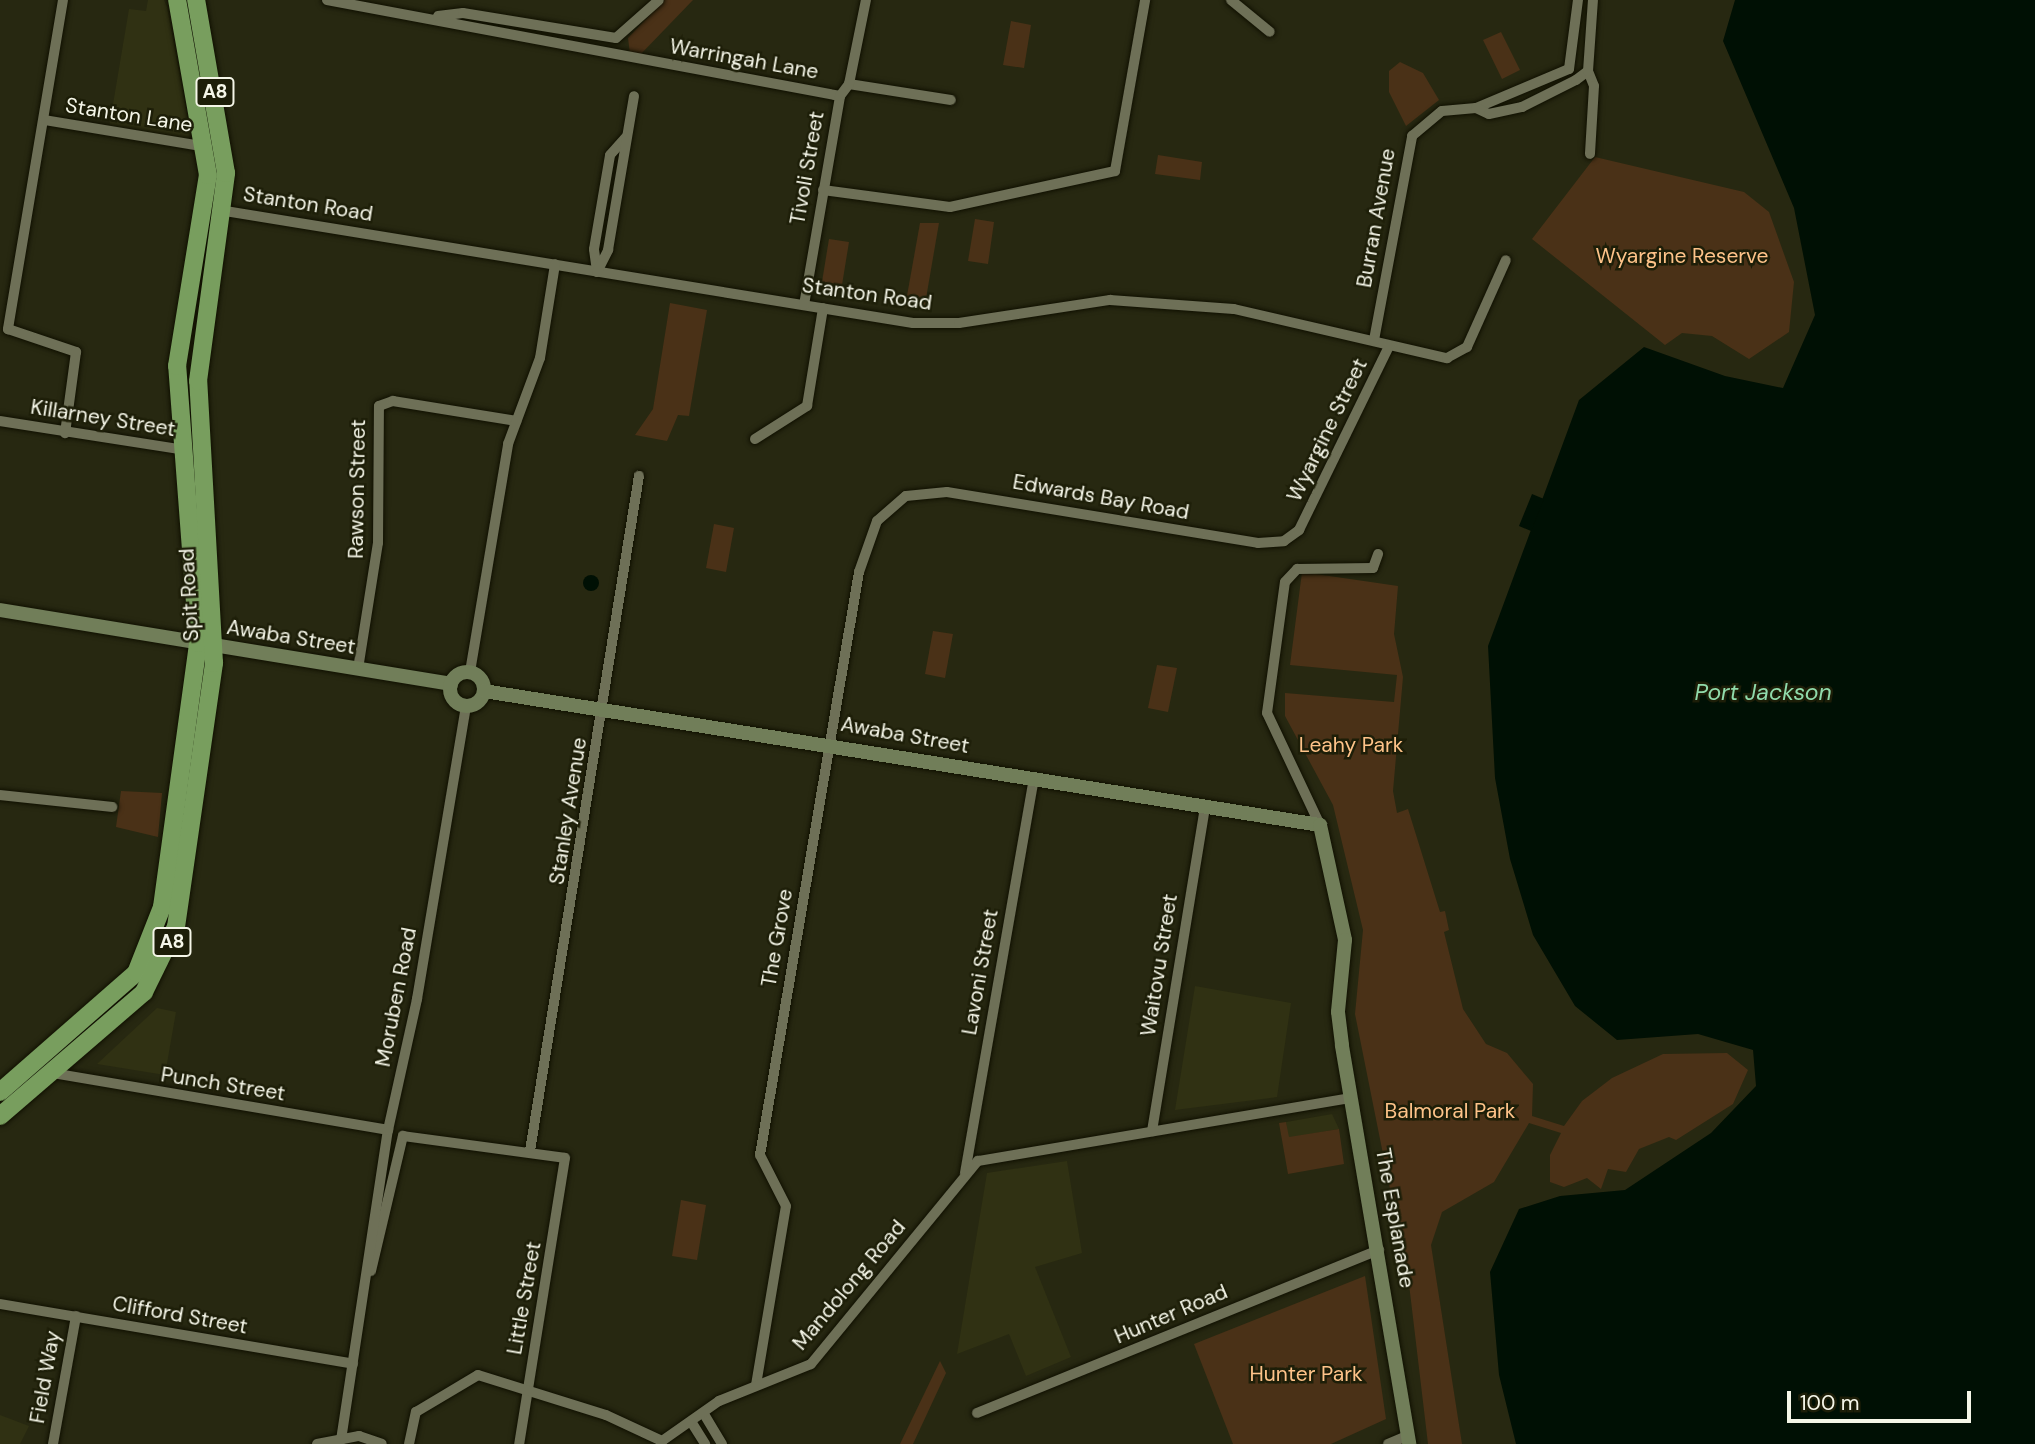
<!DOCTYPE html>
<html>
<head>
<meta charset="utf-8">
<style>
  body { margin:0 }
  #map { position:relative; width:2035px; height:1444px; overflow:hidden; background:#272811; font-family:"DM Sans",sans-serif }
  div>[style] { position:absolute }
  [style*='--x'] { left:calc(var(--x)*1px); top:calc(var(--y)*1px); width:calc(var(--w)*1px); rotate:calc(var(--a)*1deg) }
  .built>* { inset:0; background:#303113 }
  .green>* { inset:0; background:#4a3117 }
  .water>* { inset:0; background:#001004 }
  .round { border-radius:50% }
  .roads { filter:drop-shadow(0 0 2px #101000) drop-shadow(0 0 2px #101000) }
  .street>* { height:10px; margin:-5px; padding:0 5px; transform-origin:5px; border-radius:5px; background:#6e7057 }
  .secondary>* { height:14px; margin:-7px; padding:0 7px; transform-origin:7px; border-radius:7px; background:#717e59 }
  .secondary>.ring { margin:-7px; padding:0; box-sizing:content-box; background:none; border:14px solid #717e59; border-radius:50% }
  .highway>* { height:18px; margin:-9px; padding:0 9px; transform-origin:9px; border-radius:9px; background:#789e5e }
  span { translate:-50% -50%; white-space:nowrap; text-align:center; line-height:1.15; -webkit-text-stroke:5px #1d1e08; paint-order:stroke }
  .shield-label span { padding:2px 5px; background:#1d1e08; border:2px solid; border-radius:5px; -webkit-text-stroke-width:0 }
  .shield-label { font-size:19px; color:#f5f6e8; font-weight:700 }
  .street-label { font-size:21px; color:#f5f6e8 }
  .park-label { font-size:21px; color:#fec389 }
  .water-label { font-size:23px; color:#90dbab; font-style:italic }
  .scale { position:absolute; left:1787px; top:1391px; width:184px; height:32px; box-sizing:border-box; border:4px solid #f5f6e8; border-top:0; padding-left:9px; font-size:21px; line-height:24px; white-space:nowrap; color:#f5f6e8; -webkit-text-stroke:5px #1d1e08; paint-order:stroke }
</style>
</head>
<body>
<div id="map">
  <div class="built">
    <div style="clip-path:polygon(148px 0,164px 0,167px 7px,192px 142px,109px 128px,129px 9px,146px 11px)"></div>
    <div style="clip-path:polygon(1195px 986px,1291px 1003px,1277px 1097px,1175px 1110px)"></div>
    <div style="clip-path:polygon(157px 1008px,176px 1012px,165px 1075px,97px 1064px)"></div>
    <div style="clip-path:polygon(1332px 1114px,1339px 1129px,1288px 1138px,1286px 1122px)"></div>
    <div style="clip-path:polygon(1067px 1161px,1082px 1253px,1035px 1267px,1071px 1357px,1026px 1376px,1009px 1334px,957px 1354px,987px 1173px)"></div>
    <div style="clip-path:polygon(0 1415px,29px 1426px,20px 1444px,0 1444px)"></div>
  </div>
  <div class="green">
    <div style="clip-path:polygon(664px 0,693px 0,639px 56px,630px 54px,628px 38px)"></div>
    <div style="clip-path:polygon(1011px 21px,1031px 25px,1024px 68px,1003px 65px)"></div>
    <div style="clip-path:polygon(1501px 32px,1520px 70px,1502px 79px,1483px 40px)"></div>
    <div style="clip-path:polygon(1400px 62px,1423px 73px,1439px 100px,1406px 126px,1389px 92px,1389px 71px)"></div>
    <div style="clip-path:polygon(1158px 155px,1202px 162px,1200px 180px,1155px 174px)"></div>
    <div style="clip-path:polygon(1595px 157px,1744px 192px,1769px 212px,1794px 282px,1789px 332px,1749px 359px,1712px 336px,1682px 333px,1665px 345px,1532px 239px)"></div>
    <div style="clip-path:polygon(975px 219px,994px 222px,988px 264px,968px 261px)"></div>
    <div style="clip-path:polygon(920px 223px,939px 223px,924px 310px,905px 307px)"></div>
    <div style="clip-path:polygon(829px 239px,849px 242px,842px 285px,822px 282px)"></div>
    <div style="clip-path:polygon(670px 303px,707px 310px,689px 416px,678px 415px,667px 441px,635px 435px,653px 409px)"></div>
    <div style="clip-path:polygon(714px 524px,734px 528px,726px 572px,706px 568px)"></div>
    <div style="clip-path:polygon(1302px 572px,1398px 586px,1394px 634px,1403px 677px,1393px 791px,1397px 813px,1408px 809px,1440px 912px,1445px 911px,1449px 930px,1444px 932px,1463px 1009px,1486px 1044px,1507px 1053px,1533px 1084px,1532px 1116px,1564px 1126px,1582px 1101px,1612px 1078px,1663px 1054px,1727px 1053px,1748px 1070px,1733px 1104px,1676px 1140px,1669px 1137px,1639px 1149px,1626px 1172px,1608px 1169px,1601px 1189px,1587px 1178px,1564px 1187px,1550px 1182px,1550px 1155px,1561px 1133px,1529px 1123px,1494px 1182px,1442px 1212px,1431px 1245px,1462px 1444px,1428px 1444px,1409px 1284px,1355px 1014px,1363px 930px,1333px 805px,1285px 716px,1285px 693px,1394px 702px,1397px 675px,1290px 665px)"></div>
    <div style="clip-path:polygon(933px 631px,953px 634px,945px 678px,925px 674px)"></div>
    <div style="clip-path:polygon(1157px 665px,1177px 668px,1168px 712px,1148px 708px)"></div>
    <div style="clip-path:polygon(121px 791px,162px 793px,158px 837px,116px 827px)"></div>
    <div style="clip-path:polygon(1286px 1122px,1289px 1137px,1339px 1129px,1344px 1164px,1288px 1174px,1279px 1123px)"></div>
    <div style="clip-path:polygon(681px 1200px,706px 1205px,697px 1260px,672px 1256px)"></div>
    <div style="clip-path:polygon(1365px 1276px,1386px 1419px,1331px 1444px,1233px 1444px,1194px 1344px)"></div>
    <div style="clip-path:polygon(940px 1361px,946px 1373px,913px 1444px,900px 1444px)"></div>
  </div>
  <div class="water">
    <div style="clip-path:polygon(1735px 0,2035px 0,2035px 1444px,1516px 1444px,1499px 1375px,1490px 1272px,1519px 1209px,1560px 1196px,1625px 1190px,1711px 1133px,1756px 1086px,1753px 1050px,1698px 1034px,1617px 1040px,1575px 1006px,1533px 935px,1510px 859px,1495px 778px,1488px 646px,1579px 400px,1644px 347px,1725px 376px,1783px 388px,1815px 315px,1794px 208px,1723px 41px)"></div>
    <div style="clip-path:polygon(1532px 494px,1544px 499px,1531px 531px,1519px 526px)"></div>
    <div class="round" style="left:583px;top:575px;width:16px;height:16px"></div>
  </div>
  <div class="roads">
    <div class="street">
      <div style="--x:63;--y:0;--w:334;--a:99.5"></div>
      <div style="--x:8;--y:329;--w:72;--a:18.7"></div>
      <div style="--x:76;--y:352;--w:82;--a:97.7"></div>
      <div style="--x:327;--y:0;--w:522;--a:10.6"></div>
      <div style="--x:1231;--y:0;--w:50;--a:39.4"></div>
      <div style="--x:438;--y:16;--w:25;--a:-7"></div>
      <div style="--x:463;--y:13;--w:155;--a:9.3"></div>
      <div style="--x:616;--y:38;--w:57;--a:-41.5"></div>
      <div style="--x:1588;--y:71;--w:16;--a:68"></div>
      <div style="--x:1594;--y:86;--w:68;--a:93.4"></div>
      <div style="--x:849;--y:84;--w:103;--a:8.9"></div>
      <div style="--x:1476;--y:108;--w:101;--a:-22.8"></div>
      <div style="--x:1569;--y:69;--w:70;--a:-82.6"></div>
      <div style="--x:44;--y:120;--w:165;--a:9.4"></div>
      <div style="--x:823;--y:190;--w:128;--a:7.6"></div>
      <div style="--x:950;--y:207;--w:169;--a:-12.3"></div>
      <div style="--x:1115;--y:171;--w:174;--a:-80"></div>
      <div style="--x:219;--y:210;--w:703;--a:9.25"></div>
      <div style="--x:913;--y:323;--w:46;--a:0"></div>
      <div style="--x:959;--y:323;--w:153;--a:-8.7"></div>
      <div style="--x:1110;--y:300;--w:124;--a:4.2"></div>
      <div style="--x:1234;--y:309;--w:219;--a:13"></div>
      <div style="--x:1447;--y:358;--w:23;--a:-29"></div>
      <div style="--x:1467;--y:347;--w:95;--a:-65.9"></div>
      <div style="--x:597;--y:271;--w:22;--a:-98"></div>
      <div style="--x:594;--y:249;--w:95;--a:-80.3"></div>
      <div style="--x:610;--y:155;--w:24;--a:-48"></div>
      <div style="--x:597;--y:272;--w:25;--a:-63"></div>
      <div style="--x:608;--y:250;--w:156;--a:-80.4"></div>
      <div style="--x:804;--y:305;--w:212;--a:-80.2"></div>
      <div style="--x:840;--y:96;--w:15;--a:-53"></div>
      <div style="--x:849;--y:84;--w:86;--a:-78.6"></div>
      <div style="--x:1374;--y:340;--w:208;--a:-79.4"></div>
      <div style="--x:1412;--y:136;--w:39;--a:-40"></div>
      <div style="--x:1442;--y:111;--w:34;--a:-5"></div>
      <div style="--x:1476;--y:108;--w:14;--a:25"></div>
      <div style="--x:1489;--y:114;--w:34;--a:-12"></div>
      <div style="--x:1522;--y:107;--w:60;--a:-26.6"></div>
      <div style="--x:1576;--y:80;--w:15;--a:-37"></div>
      <div style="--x:1588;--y:71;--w:71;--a:-86"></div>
      <div style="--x:0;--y:421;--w:188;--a:8.9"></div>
      <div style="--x:755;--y:439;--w:62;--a:-32.4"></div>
      <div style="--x:807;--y:406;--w:99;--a:-80.7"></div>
      <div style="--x:358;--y:669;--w:128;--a:-81"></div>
      <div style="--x:378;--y:543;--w:137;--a:-89.6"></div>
      <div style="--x:379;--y:406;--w:15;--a:-20"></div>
      <div style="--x:393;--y:401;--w:125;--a:9.2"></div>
      <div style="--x:470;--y:672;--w:231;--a:-80.5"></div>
      <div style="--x:508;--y:444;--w:92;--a:-69.6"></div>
      <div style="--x:540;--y:358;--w:95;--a:-80.9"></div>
      <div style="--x:0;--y:795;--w:113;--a:6.1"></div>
      <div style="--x:1320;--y:825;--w:124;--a:-115.3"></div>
      <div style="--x:1267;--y:713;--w:132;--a:-82.2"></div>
      <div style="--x:1285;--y:582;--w:18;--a:-47"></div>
      <div style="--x:1297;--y:569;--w:76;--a:-0.8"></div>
      <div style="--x:1373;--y:568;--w:15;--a:-70"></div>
      <div style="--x:52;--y:1073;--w:341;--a:9.6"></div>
      <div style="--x:1152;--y:1131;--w:329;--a:-80.7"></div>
      <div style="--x:530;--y:1151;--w:684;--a:-80.83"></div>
      <div style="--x:965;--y:1173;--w:401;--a:-80.1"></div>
      <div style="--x:371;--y:1271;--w:139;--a:-76.7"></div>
      <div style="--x:403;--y:1136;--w:163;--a:7.7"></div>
      <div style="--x:565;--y:1158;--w:290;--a:99.1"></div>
      <div style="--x:0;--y:1304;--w:358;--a:9.6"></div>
      <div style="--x:756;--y:1385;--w:181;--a:-80.5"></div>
      <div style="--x:786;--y:1206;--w:57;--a:-117"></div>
      <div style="--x:760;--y:1155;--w:591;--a:-80.36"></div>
      <div style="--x:859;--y:572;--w:54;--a:-70.6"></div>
      <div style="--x:877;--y:521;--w:38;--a:-41"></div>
      <div style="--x:906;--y:496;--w:41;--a:-5.6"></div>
      <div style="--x:947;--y:492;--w:315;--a:9.3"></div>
      <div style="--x:1258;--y:543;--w:26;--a:-4"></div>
      <div style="--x:1284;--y:541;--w:19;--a:-36"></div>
      <div style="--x:1299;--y:530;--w:205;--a:-63.9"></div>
      <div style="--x:977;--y:1413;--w:434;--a:-22.1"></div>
      <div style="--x:704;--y:1414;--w:35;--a:59"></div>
      <div style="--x:692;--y:1423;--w:25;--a:58"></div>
      <div style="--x:341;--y:1440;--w:314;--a:-81.4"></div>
      <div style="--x:388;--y:1130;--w:134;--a:-77.5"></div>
      <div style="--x:417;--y:999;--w:297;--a:-80.5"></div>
      <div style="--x:53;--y:1444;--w:130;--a:-79.8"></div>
      <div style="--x:317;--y:1444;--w:43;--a:-10.8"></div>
      <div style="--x:359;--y:1436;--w:24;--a:19"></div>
      <div style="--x:409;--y:1444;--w:33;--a:-78"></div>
      <div style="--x:416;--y:1412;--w:72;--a:-30.8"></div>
      <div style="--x:478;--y:1375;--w:134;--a:17.4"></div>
      <div style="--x:606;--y:1415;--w:62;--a:24.9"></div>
      <div style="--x:662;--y:1441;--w:70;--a:-35.1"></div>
      <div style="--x:719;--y:1401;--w:99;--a:-21.9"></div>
      <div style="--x:811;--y:1364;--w:263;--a:-50.6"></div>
      <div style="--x:978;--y:1161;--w:378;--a:-9.6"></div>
      <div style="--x:1388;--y:1444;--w:21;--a:-23"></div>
    </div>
    <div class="secondary">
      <div style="--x:0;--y:610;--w:457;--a:9.3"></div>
      <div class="ring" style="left:450px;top:672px;width:20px;height:20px"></div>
      <div style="--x:484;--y:691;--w:847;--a:9.11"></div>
      <div style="--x:1320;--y:825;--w:118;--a:77.7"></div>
      <div style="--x:1345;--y:940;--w:72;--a:95.6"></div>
      <div style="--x:1338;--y:1012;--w:34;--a:83"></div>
      <div style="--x:1342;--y:1046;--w:404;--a:80.4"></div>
    </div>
    <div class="highway">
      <div style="--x:0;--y:1092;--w:181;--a:-41.2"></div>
      <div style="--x:136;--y:973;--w:71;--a:-68.5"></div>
      <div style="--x:162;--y:907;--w:266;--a:-82.2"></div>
      <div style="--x:198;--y:643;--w:278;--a:-94.3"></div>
      <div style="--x:177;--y:366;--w:193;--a:-80.8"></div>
      <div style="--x:208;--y:175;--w:178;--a:-100"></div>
      <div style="--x:0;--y:1116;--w:190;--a:-40.7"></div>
      <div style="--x:144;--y:992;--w:72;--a:-63.8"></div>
      <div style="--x:176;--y:927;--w:267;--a:-81.8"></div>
      <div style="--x:214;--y:663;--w:282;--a:-93.2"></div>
      <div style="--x:198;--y:381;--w:210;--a:-82.3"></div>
      <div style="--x:226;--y:173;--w:176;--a:-99.8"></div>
    </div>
  </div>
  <div class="shield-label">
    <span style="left:215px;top:92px">A8</span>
    <span style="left:172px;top:942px">A8</span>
  </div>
  <div class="street-label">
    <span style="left:744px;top:59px;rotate:10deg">Warringah Lane</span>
    <span style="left:129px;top:115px;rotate:9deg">Stanton Lane</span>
    <span style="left:807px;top:168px;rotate:-80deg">Tivoli Street</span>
    <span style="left:308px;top:204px;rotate:9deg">Stanton Road</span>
    <span style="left:1376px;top:218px;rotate:-80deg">Burran Avenue</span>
    <span style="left:867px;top:294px;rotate:8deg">Stanton Road</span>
    <span style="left:103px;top:418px;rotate:9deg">Killarney Street</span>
    <span style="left:1327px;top:430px;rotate:-64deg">Wyargine Street</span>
    <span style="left:357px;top:489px;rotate:-89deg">Rawson Street</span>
    <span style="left:1101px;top:497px;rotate:10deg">Edwards Bay Road</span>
    <span style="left:189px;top:595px;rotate:-93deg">Spit Road</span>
    <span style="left:291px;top:637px;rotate:9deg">Awaba Street</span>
    <span style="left:905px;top:735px;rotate:10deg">Awaba Street</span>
    <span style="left:568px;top:811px;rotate:-81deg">Stanley Avenue</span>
    <span style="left:777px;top:938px;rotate:-80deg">The Grove</span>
    <span style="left:1159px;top:965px;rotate:-81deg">Waitovu Street</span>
    <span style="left:980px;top:972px;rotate:-80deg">Lavoni Street</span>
    <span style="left:396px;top:997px;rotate:-79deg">Moruben Road</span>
    <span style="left:223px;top:1084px;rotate:9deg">Punch Street</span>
    <span style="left:1395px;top:1218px;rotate:80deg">The Esplanade</span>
    <span style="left:849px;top:1285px;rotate:-50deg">Mandolong Road</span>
    <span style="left:524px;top:1298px;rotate:-80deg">Little Street</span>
    <span style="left:1171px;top:1314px;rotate:-23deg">Hunter Road</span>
    <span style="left:180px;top:1315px;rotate:10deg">Clifford Street</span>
    <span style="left:45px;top:1377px;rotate:-80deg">Field Way</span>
  </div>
  <div class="park-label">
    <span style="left:1682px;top:256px">Wyargine Reserve</span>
    <span style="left:1351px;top:745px">Leahy Park</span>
    <span style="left:1450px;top:1111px">Balmoral Park</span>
    <span style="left:1306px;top:1374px">Hunter Park</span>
  </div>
  <div class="water-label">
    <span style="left:1763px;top:692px">Port Jackson</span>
  </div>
  <div class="scale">100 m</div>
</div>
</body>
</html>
